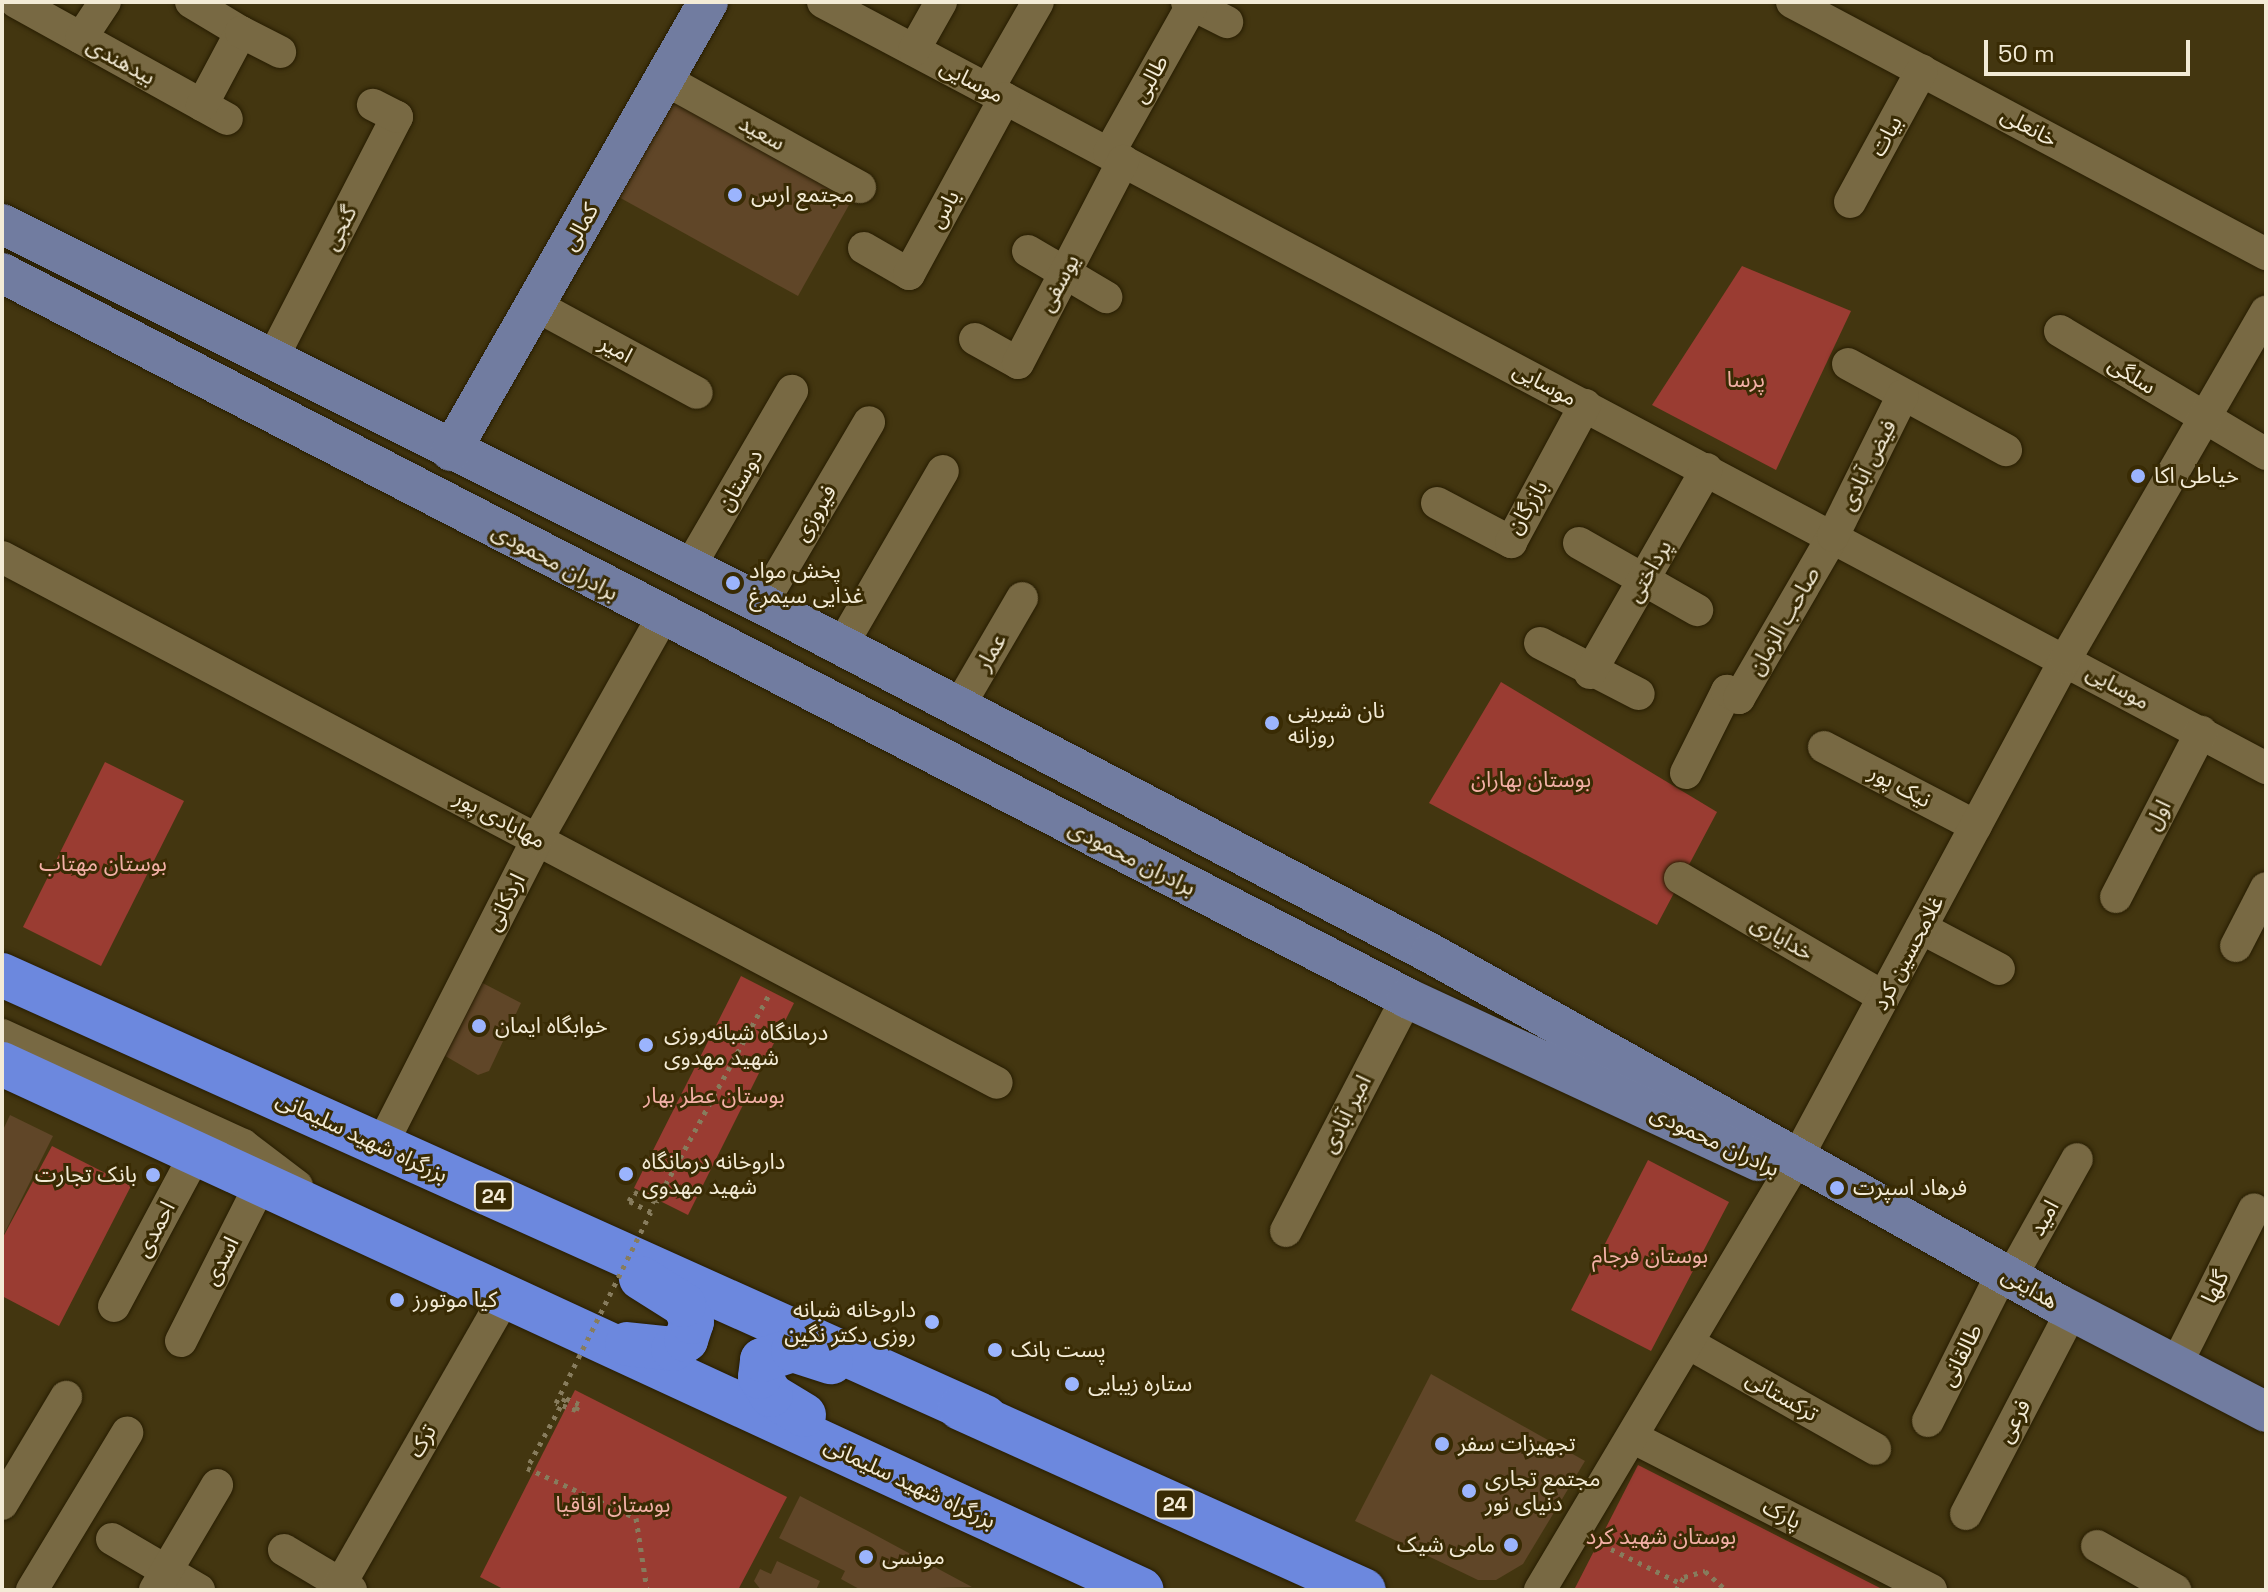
<!DOCTYPE html>
<html>
<head>
<meta charset="utf-8">
<style>
  body { margin:0 }
  #map { position:relative; width:2268px; height:1592px; overflow:hidden; background:#433610; font-family:"Space Grotesk","Noto Sans Arabic",sans-serif }
  div>[style] { position:absolute }
  [style*='--x'] { left:calc(var(--x)*1px); top:calc(var(--y)*1px); width:calc(var(--w)*1px); rotate:calc(var(--a)*1deg) }
  .green>* { inset:0; background:#9a3c32 }
  .building>* { inset:0; background:#604628 }
  .path>* { height:5px; margin-top:-2.5px; transform-origin:0; background:repeating-linear-gradient(90deg,#877c5d 0 4px,transparent 0 10px) }
  .roads { filter:drop-shadow(0 0 2px #271d02) drop-shadow(0 0 2px #271d02) }
  .minor>* { height:32px; margin:-16px; padding:0 16px; transform-origin:16px; border-radius:16px; background:#786943 }
  .major>* { height:40px; margin:-20px; padding:0 20px; transform-origin:20px; border-radius:20px; background:#717ca0 }
  .highway>* { height:44px; margin:-22px; padding:0 22px; transform-origin:22px; border-radius:22px; background:#6c88de }
  .path-bridge>* { height:5px; margin-top:-2.5px; transform-origin:0; background:repeating-linear-gradient(90deg,#877c5d 0 4px,transparent 0 10px) }
  .dots>* { width:22px; height:22px; translate:-50% -50%; box-sizing:border-box; border:4px solid #392b04; border-radius:50% }
  span { translate:-50% -50%; white-space:nowrap; text-align:center; line-height:1.15; -webkit-text-stroke:6px #392b04; paint-order:stroke }
  .shield-label span { padding:2px 6px; background:#392b04; border:2px solid; border-radius:6px; -webkit-text-stroke-width:0 }
  .shield-label { font-size:20px; color:#f3ebd6; font-weight:700 }
  .street-label { font-size:22px; color:#f3ebd6 }
  .poi-label { font-size:22px; color:#f3ebd6 }
  .left { translate:0 -50%; text-align:left }
  .right { translate:-100% -50%; text-align:right }
  .park-label { font-size:22px; color:#f3b0a6 }
  .frame { position:absolute; inset:0; border:4px solid #f3ebd6; pointer-events:none }
  .scale { position:absolute; left:1984px; top:40px; width:206px; height:36px; box-sizing:border-box; border:4px solid #f3ebd6; border-top:0; padding-left:10px; font-size:24px; line-height:28px; white-space:nowrap; color:#f3ebd6; -webkit-text-stroke:6px #392b04; paint-order:stroke }
</style>
</head>
<body>
<div id="map">
  <div class="green">
    <div style="clip-path:polygon(1742px 266px,1851px 311px,1776px 470px,1652px 405px)"></div>
    <div style="clip-path:polygon(1501px 682px,1717px 812px,1657px 925px,1429px 803px)"></div>
    <div style="clip-path:polygon(105px 762px,184px 801px,101px 966px,23px 927px)"></div>
    <div style="clip-path:polygon(741px 976px,794px 1003px,688px 1215px,634px 1188px)"></div>
    <div style="clip-path:polygon(52px 1146px,131px 1186px,59px 1326px,2px 1296px,2px 1239px)"></div>
    <div style="clip-path:polygon(1648px 1160px,1729px 1202px,1651px 1351px,1571px 1310px)"></div>
    <div style="clip-path:polygon(575px 1390px,787px 1497px,738px 1590px,505px 1590px,480px 1577px)"></div>
    <div style="clip-path:polygon(1638px 1465px,1884px 1590px,1574px 1590px)"></div>
  </div>
  <div class="building">
    <div style="clip-path:polygon(671px 94px,854px 196px,798px 296px,615px 195px)"></div>
    <div style="clip-path:polygon(473px 978px,521px 1003px,489px 1071px,478px 1075px,435px 1050px)"></div>
    <div style="clip-path:polygon(10px 1115px,53px 1136px,2px 1238px,2px 1132px)"></div>
    <div style="clip-path:polygon(1431px 1374px,1585px 1461px,1523px 1564px,1496px 1580px,1478px 1580px,1355px 1521px)"></div>
    <div style="clip-path:polygon(800px 1496px,866px 1530px,972px 1587px,861px 1590px,841px 1579px,845px 1571px,779px 1538px)"></div>
    <div style="clip-path:polygon(777px 1561px,820px 1581px,816px 1590px,761px 1590px,754px 1581px,760px 1569px,771px 1574px)"></div>
  </div>
  <div class="path">
    <div style="--x:651;--y:1212;--w:25;--a:-153"></div>
    <div style="--x:629;--y:1201;--w:10;--a:-61"></div>
    <div style="--x:634;--y:1192;--w:24;--a:24"></div>
    <div style="--x:656;--y:1202;--w:236;--a:-61.4"></div>
    <div style="--x:576;--y:1410;--w:7;--a:-63"></div>
    <div style="--x:579;--y:1404;--w:15;--a:-157"></div>
    <div style="--x:565;--y:1398;--w:80;--a:118.5"></div>
    <div style="--x:527;--y:1468;--w:120;--a:24.6"></div>
    <div style="--x:636;--y:1518;--w:73;--a:81.3"></div>
    <div style="--x:1611;--y:1549;--w:77;--a:26.2"></div>
    <div style="--x:1676;--y:1590;--w:15;--a:-58"></div>
    <div style="--x:1684;--y:1577;--w:22;--a:-16"></div>
    <div style="--x:1705;--y:1571;--w:28;--a:42"></div>
  </div>
  <div class="roads">
    <div class="minor">
      <div style="--x:16;--y:2;--w:241;--a:29"></div>
      <div style="--x:191;--y:2;--w:58;--a:31"></div>
      <div style="--x:241;--y:32;--w:83;--a:118.1"></div>
      <div style="--x:823;--y:2;--w:1634;--a:27.96"></div>
      <div style="--x:1187;--y:2;--w:45;--a:26.6"></div>
      <div style="--x:1792;--y:2;--w:537;--a:28"></div>
      <div style="--x:241;--y:32;--w:44;--a:27.1"></div>
      <div style="--x:81;--y:38;--w:43;--a:-56.3"></div>
      <div style="--x:914;--y:50;--w:55;--a:-60.6"></div>
      <div style="--x:664;--y:79;--w:224;--a:28.9"></div>
      <div style="--x:988;--y:89;--w:100;--a:-60.1"></div>
      <div style="--x:1109;--y:153;--w:170;--a:-60.7"></div>
      <div style="--x:1850;--y:202;--w:150;--a:-61.4"></div>
      <div style="--x:864;--y:248;--w:52;--a:30"></div>
      <div style="--x:909;--y:274;--w:200;--a:-61.4"></div>
      <div style="--x:1028;--y:251;--w:91;--a:30.5"></div>
      <div style="--x:535;--y:305;--w:184;--a:28.5"></div>
      <div style="--x:2060;--y:331;--w:240;--a:30.8"></div>
      <div style="--x:975;--y:339;--w:49;--a:29.2"></div>
      <div style="--x:1018;--y:363;--w:228;--a:-62.5"></div>
      <div style="--x:270;--y:363;--w:277;--a:-62.7"></div>
      <div style="--x:397;--y:117;--w:27;--a:-153"></div>
      <div style="--x:1848;--y:364;--w:180;--a:28.6"></div>
      <div style="--x:1437;--y:503;--w:84;--a:27.8"></div>
      <div style="--x:1511;--y:542;--w:156;--a:-61.6"></div>
      <div style="--x:1579;--y:543;--w:136;--a:29.6"></div>
      <div style="--x:2;--y:557;--w:1125;--a:27.86"></div>
      <div style="--x:689;--y:568;--w:205;--a:-59.8"></div>
      <div style="--x:762;--y:604;--w:211;--a:-59.5"></div>
      <div style="--x:1540;--y:643;--w:111;--a:27.3"></div>
      <div style="--x:842;--y:645;--w:201;--a:-59.9"></div>
      <div style="--x:1590;--y:673;--w:235;--a:-60.2"></div>
      <div style="--x:959;--y:706;--w:125;--a:-59.7"></div>
      <div style="--x:1824;--y:747;--w:171;--a:27.5"></div>
      <div style="--x:1686;--y:773;--w:92;--a:-63.4"></div>
      <div style="--x:1727;--y:691;--w:14;--a:30"></div>
      <div style="--x:1739;--y:698;--w:187;--a:-59.9"></div>
      <div style="--x:1833;--y:536;--w:157;--a:-63.6"></div>
      <div style="--x:1680;--y:878;--w:236;--a:30.3"></div>
      <div style="--x:2116;--y:897;--w:186;--a:-62.7"></div>
      <div style="--x:1921;--y:928;--w:88;--a:27.7"></div>
      <div style="--x:2236;--y:946;--w:65;--a:-62.7"></div>
      <div style="--x:2;--y:1035;--w:265;--a:24.5"></div>
      <div style="--x:243;--y:1145;--w:68;--a:37.2"></div>
      <div style="--x:380;--y:1148;--w:348;--a:-63"></div>
      <div style="--x:538;--y:838;--w:253;--a:-60.6"></div>
      <div style="--x:1798;--y:1156;--w:566;--a:-61.71"></div>
      <div style="--x:2066;--y:658;--w:400;--a:-60"></div>
      <div style="--x:1286;--y:1231;--w:263;--a:-62.6"></div>
      <div style="--x:2011;--y:1277;--w:135;--a:-60.8"></div>
      <div style="--x:114;--y:1306;--w:174;--a:-61.8"></div>
      <div style="--x:181;--y:1341;--w:179;--a:-63.1"></div>
      <div style="--x:1688;--y:1343;--w:215;--a:29.5"></div>
      <div style="--x:2176;--y:1365;--w:174;--a:-63.4"></div>
      <div style="--x:1928;--y:1421;--w:148;--a:-63.4"></div>
      <div style="--x:1632;--y:1437;--w:336;--a:27.1"></div>
      <div style="--x:2;--y:1504;--w:125;--a:-59.1"></div>
      <div style="--x:1966;--y:1514;--w:210;--a:-62.5"></div>
      <div style="--x:112;--y:1539;--w:101;--a:30.4"></div>
      <div style="--x:2097;--y:1546;--w:90;--a:29.4"></div>
      <div style="--x:284;--y:1550;--w:78;--a:30.8"></div>
      <div style="--x:32;--y:1590;--w:184;--a:-58.8"></div>
      <div style="--x:155;--y:1590;--w:122;--a:-59.4"></div>
      <div style="--x:337;--y:1590;--w:344;--a:-60.2"></div>
      <div style="--x:1540;--y:1590;--w:483;--a:-59.2"></div>
    </div>
    <div class="major">
      <div style="--x:2;--y:224;--w:850;--a:26.57"></div>
      <div style="--x:762;--y:604;--w:754;--a:27.59"></div>
      <div style="--x:1430;--y:953;--w:719;--a:29.2"></div>
      <div style="--x:2058;--y:1304;--w:234;--a:27.4"></div>
      <div style="--x:2;--y:273;--w:1581;--a:27.29"></div>
      <div style="--x:1407;--y:998;--w:387;--a:24.9"></div>
      <div style="--x:451;--y:451;--w:517;--a:-60.21"></div>
    </div>
    <div class="highway">
      <div style="--x:2;--y:975;--w:1078;--a:24.21"></div>
      <div style="--x:2;--y:1064;--w:1255;--a:24.77"></div>
      <div style="--x:627;--y:1344;--w:46;--a:6.2"></div>
      <div style="--x:673;--y:1349;--w:16;--a:-35"></div>
      <div style="--x:686;--y:1340;--w:19;--a:-72"></div>
      <div style="--x:692;--y:1322;--w:19;--a:-115"></div>
      <div style="--x:684;--y:1305;--w:51;--a:-147.9"></div>
      <div style="--x:960;--y:1408;--w:443;--a:24.3"></div>
      <div style="--x:804;--y:1415;--w:39;--a:-149"></div>
      <div style="--x:771;--y:1395;--w:21;--a:-121"></div>
      <div style="--x:760;--y:1377;--w:17;--a:-83"></div>
      <div style="--x:762;--y:1360;--w:33;--a:-18"></div>
      <div style="--x:793;--y:1350;--w:40;--a:18"></div>
    </div>
  </div>
  <div class="path-bridge">
    <div style="--x:576;--y:1410;--w:21;--a:-161"></div>
    <div style="--x:556;--y:1403;--w:213;--a:-63.6"></div>
  </div>
  <div class="dots">
    <div style="left:735px;top:195px;background:#9bb4fd"></div>
    <div style="left:2138px;top:476px;background:#9bb4fd"></div>
    <div style="left:733px;top:583px;background:#9bb4fd"></div>
    <div style="left:1272px;top:723px;background:#9bb4fd"></div>
    <div style="left:479px;top:1026px;background:#9bb4fd"></div>
    <div style="left:646px;top:1045px;background:#9bb4fd"></div>
    <div style="left:626px;top:1174px;background:#9bb4fd"></div>
    <div style="left:153px;top:1175px;background:#9bb4fd"></div>
    <div style="left:1837px;top:1188px;background:#9bb4fd"></div>
    <div style="left:397px;top:1300px;background:#9bb4fd"></div>
    <div style="left:932px;top:1322px;background:#9bb4fd"></div>
    <div style="left:995px;top:1350px;background:#9bb4fd"></div>
    <div style="left:1072px;top:1384px;background:#9bb4fd"></div>
    <div style="left:1442px;top:1444px;background:#9bb4fd"></div>
    <div style="left:1469px;top:1491px;background:#9bb4fd"></div>
    <div style="left:1511px;top:1545px;background:#9bb4fd"></div>
    <div style="left:866px;top:1557px;background:#9bb4fd"></div>
  </div>
  <div class="shield-label">
    <span style="left:494px;top:1196px">24</span>
    <span style="left:1175px;top:1504px">24</span>
  </div>
  <div class="street-label">
    <span style="left:121px;top:61px;rotate:29deg">بیدهندی</span>
    <span style="left:1150px;top:79px;rotate:-61deg">طالبی</span>
    <span style="left:972px;top:81px;rotate:28deg">موسایی</span>
    <span style="left:2029px;top:127px;rotate:28deg">خانعلی</span>
    <span style="left:762px;top:133px;rotate:29deg">سعید</span>
    <span style="left:1886px;top:136px;rotate:-61deg">بیات</span>
    <span style="left:944px;top:209px;rotate:-61deg">یاس</span>
    <span style="left:580px;top:227px;rotate:-60deg">کمالی</span>
    <span style="left:340px;top:228px;rotate:-63deg">گنجی</span>
    <span style="left:1059px;top:283px;rotate:-62deg">یوسفی</span>
    <span style="left:616px;top:349px;rotate:29deg">امیر</span>
    <span style="left:2132px;top:375px;rotate:32deg">سلگی</span>
    <span style="left:1545px;top:384px;rotate:28deg">موسایی</span>
    <span style="left:1868px;top:465px;rotate:-63deg">فیض آبادی</span>
    <span style="left:740px;top:480px;rotate:-60deg">دوستان</span>
    <span style="left:1527px;top:507px;rotate:-59deg">بازرگان</span>
    <span style="left:815px;top:513px;rotate:-59deg">فیروزی</span>
    <span style="left:555px;top:562px;rotate:28deg">برادران محمودی</span>
    <span style="left:1649px;top:571px;rotate:-60deg">پرداختی</span>
    <span style="left:1784px;top:621px;rotate:-60deg">صاحب الزمان</span>
    <span style="left:991px;top:652px;rotate:-60deg">عمار</span>
    <span style="left:2118px;top:687px;rotate:29deg">موسایی</span>
    <span style="left:1900px;top:786px;rotate:28deg">نیک پور</span>
    <span style="left:2158px;top:815px;rotate:-63deg">اول</span>
    <span style="left:500px;top:819px;rotate:28deg">مهابادی پور</span>
    <span style="left:1132px;top:858px;rotate:27deg">برادران محمودی</span>
    <span style="left:505px;top:902px;rotate:-63deg">اردکانی</span>
    <span style="left:1782px;top:938px;rotate:30deg">خدایاری</span>
    <span style="left:1908px;top:953px;rotate:-62deg">غلامحسین کرد</span>
    <span style="left:1346px;top:1114px;rotate:-63deg">امیر آبادی</span>
    <span style="left:362px;top:1137px;rotate:25deg">بزرگراه شهید سلیمانی</span>
    <span style="left:1715px;top:1141px;rotate:25deg">برادران محمودی</span>
    <span style="left:2044px;top:1218px;rotate:-61deg">امید</span>
    <span style="left:155px;top:1229px;rotate:-62deg">احمدی</span>
    <span style="left:221px;top:1261px;rotate:-63deg">اسدی</span>
    <span style="left:2215px;top:1287px;rotate:-63deg">گلها</span>
    <span style="left:2030px;top:1288px;rotate:30deg">هدایتی</span>
    <span style="left:1961px;top:1355px;rotate:-63deg">طالقانی</span>
    <span style="left:1782px;top:1396px;rotate:30deg">ترکستانی</span>
    <span style="left:2014px;top:1421px;rotate:-62deg">فرعی</span>
    <span style="left:422px;top:1441px;rotate:-60deg">ترک</span>
    <span style="left:910px;top:1483px;rotate:25deg">بزرگراه شهید سلیمانی</span>
    <span style="left:1782px;top:1514px;rotate:27deg">پارک</span>
  </div>
  <div class="poi-label">
    <span class="left" style="left:751px;top:195px">مجتمع ارس</span>
    <span class="left" style="left:2154px;top:476px">خیاطی اکا</span>
    <span class="left" style="left:749px;top:583px">پخش مواد<br>غذایی سیمرغ</span>
    <span class="left" style="left:1288px;top:723px">نان شیرینی<br>روزانه</span>
    <span class="left" style="left:495px;top:1026px">خوابگاه ایمان</span>
    <span class="left" style="left:664px;top:1045px">درمانگاه شبانه‌روزی<br>شهید مهدوی</span>
    <span class="left" style="left:642px;top:1174px">داروخانه درمانگاه<br>شهید مهدوی</span>
    <span class="right" style="left:137px;top:1175px">بانک تجارت</span>
    <span class="left" style="left:1853px;top:1188px">فرهاد اسپرت</span>
    <span class="left" style="left:413px;top:1300px">کیا موتورز</span>
    <span class="right" style="left:916px;top:1322px">داروخانه شبانه<br>روزی دکتر نگین</span>
    <span class="left" style="left:1011px;top:1350px">پست بانک</span>
    <span class="left" style="left:1088px;top:1384px">ستاره زیبایی</span>
    <span class="left" style="left:1458px;top:1444px">تجهیزات سفر</span>
    <span class="left" style="left:1485px;top:1491px">مجتمع تجاری<br>دنیای نور</span>
    <span class="right" style="left:1495px;top:1545px">مامی شیک</span>
    <span class="left" style="left:882px;top:1557px">مونسی</span>
  </div>
  <div class="park-label">
    <span style="left:1746px;top:380px">پرسا</span>
    <span style="left:1531px;top:780px">بوستان بهاران</span>
    <span style="left:103px;top:864px">بوستان مهتاب</span>
    <span style="left:714px;top:1096px">بوستان عطر بهار</span>
    <span style="left:1650px;top:1256px">بوستان فرجام</span>
    <span style="left:613px;top:1505px">بوستان اقاقیا</span>
    <span style="left:1661px;top:1537px">بوستان شهید کرد</span>
  </div>
  <div class="frame"></div>
  <div class="scale">50 m</div>
</div>
</body>
</html>
